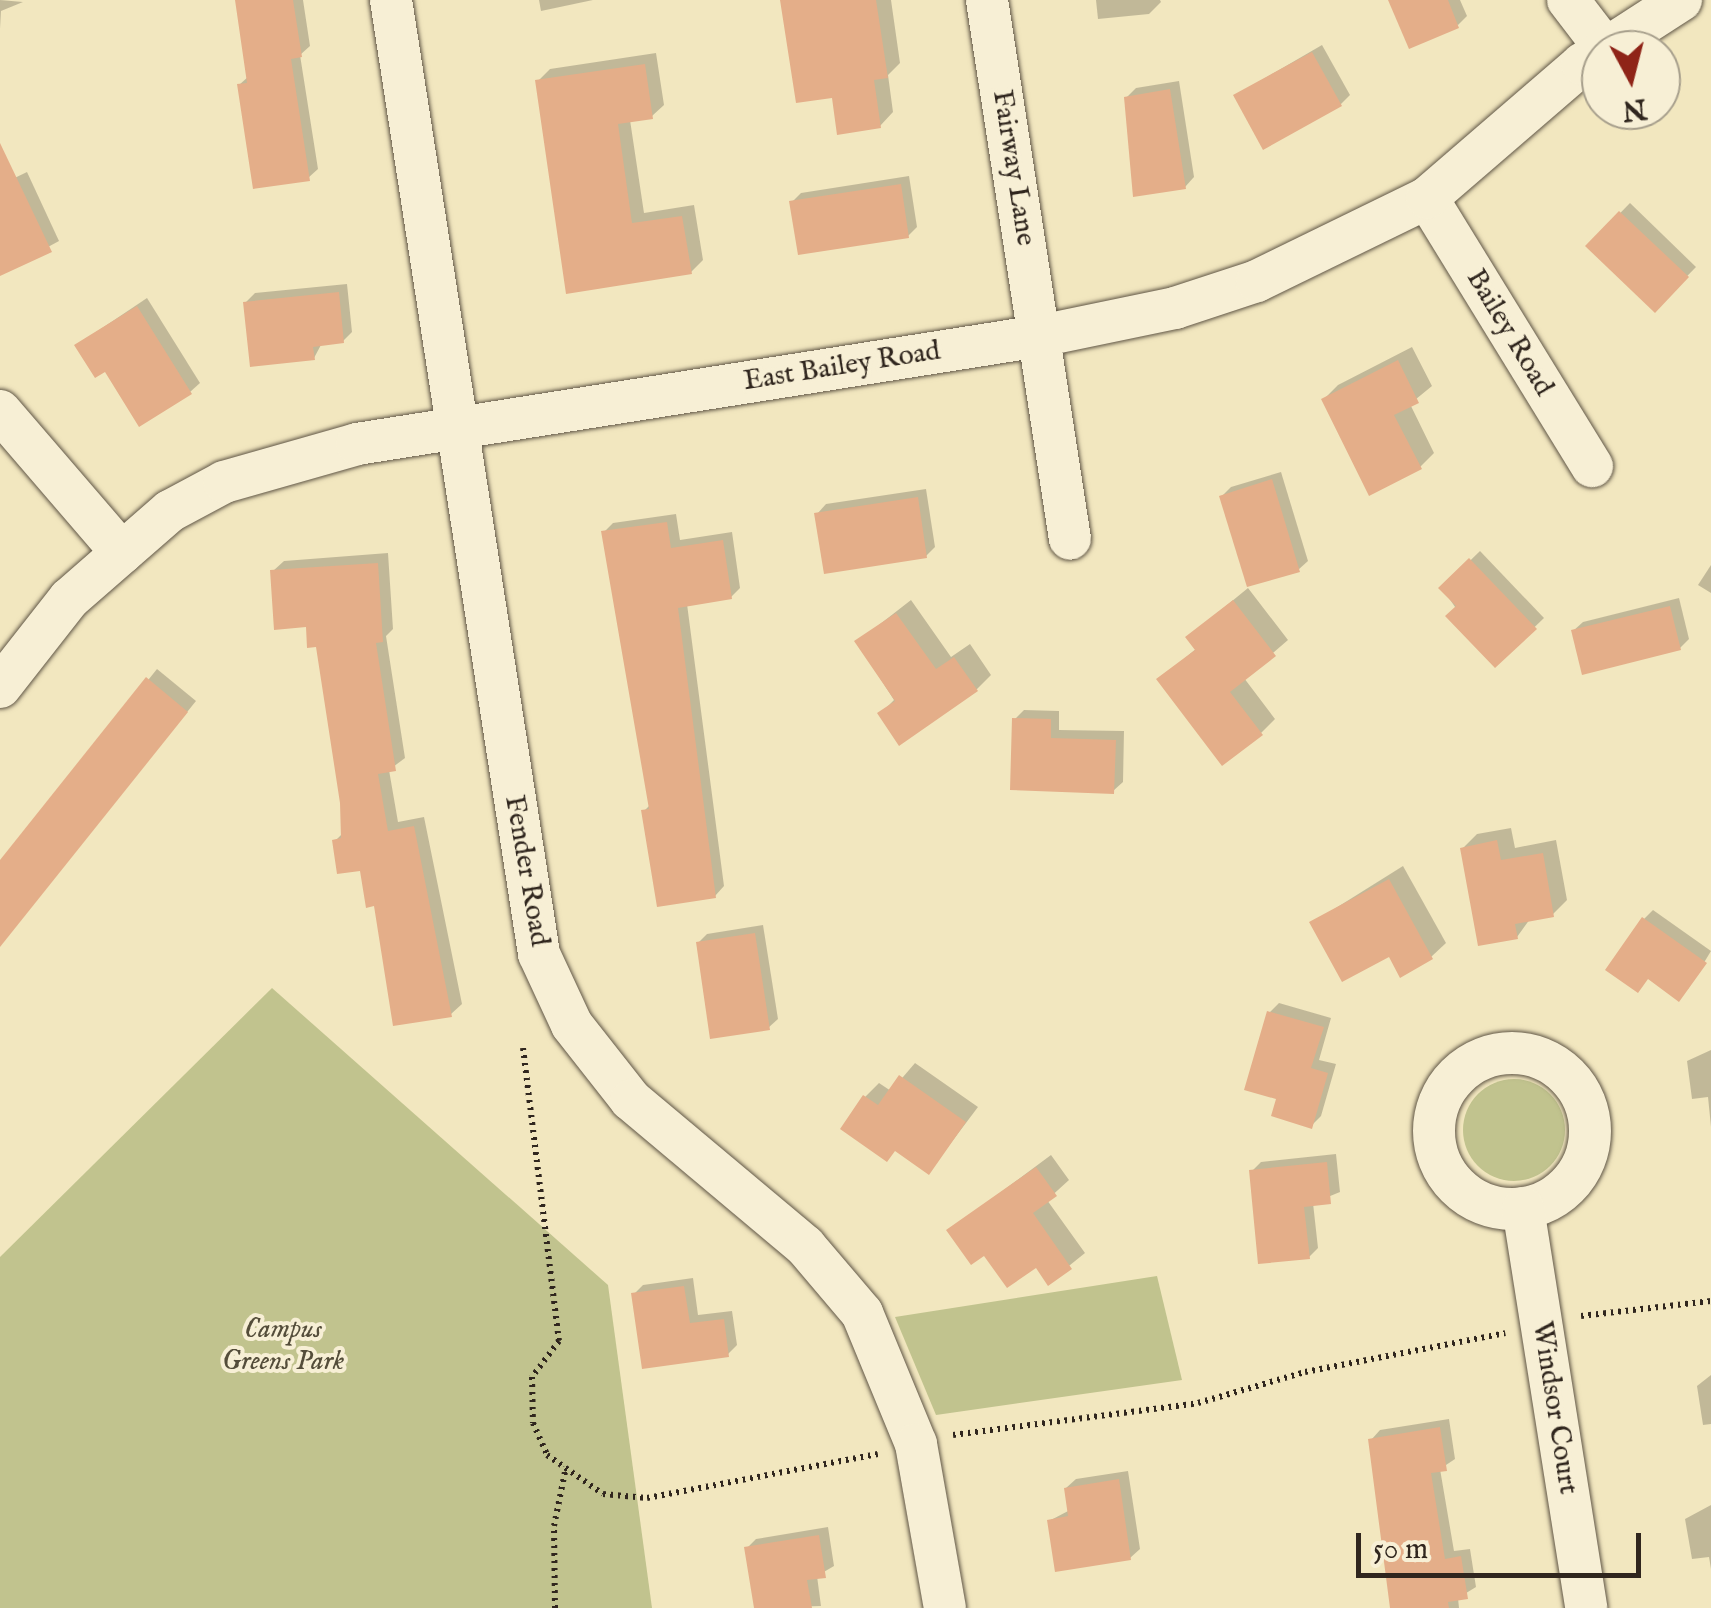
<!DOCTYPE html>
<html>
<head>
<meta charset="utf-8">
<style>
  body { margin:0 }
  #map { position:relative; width:1711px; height:1608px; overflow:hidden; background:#f2e7bf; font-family:"IM FELL English",serif }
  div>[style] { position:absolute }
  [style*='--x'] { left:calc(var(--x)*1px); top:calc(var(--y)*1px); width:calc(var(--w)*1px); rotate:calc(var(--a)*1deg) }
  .green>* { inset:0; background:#c1c38e }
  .round { border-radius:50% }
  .shadow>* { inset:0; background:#0003 }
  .building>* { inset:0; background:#e4ae89 }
  .path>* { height:6px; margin-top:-3px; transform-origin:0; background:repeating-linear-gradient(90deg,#30261e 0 2.5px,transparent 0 7.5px) }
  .roads { filter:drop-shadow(0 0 2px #605646) drop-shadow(0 0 2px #605646) }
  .minor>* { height:42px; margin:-21px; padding:0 21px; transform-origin:21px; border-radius:21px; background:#f7efd5 }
  .minor>.ring { margin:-21px; padding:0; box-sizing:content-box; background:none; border:42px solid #f7efd5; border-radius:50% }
  span { translate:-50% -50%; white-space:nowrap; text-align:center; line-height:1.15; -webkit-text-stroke:8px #f7efd5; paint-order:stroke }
  .street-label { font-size:28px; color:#30261e }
  .park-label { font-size:28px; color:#544d3a; font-style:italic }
  .north { position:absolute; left:1581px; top:30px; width:100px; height:100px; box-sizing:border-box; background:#f7efd5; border:2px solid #a79f8c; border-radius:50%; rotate:173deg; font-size:28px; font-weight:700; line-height:40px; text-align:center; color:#30261e }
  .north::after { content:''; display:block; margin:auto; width:35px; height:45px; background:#8f2418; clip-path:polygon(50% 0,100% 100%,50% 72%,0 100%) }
  .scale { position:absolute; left:1356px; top:1533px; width:285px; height:45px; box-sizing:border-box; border:5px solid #30261e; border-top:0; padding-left:12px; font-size:30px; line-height:35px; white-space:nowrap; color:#30261e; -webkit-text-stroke:8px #f7efd5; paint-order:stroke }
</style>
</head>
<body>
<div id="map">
  <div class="green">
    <div style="clip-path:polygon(272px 988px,608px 1285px,652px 1608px,0 1608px,0 1257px)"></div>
    <div class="round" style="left:1463px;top:1079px;width:102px;height:102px"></div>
    <div style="clip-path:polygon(1157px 1276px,1182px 1380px,936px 1415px,895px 1317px)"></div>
  </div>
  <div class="shadow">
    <div style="clip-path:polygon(0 0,23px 2px,1px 11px,0 29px)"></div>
    <div style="clip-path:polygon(237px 0,303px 0,310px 46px,300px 55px,318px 169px,308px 178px,239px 85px,249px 76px)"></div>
    <div style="clip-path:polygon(539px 0,593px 0,541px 11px)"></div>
    <div style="clip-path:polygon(782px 0,891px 0,900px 63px,888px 75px,893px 112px,880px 126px,834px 95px)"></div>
    <div style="clip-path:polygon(1096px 0,1160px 0,1161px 2px,1149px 14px,1098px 19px)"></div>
    <div style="clip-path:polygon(1391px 0,1460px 0,1467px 16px,1458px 25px)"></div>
    <div style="clip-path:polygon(1322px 45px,1350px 95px,1341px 104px,1236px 95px)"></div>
    <div style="clip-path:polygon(656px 53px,664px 105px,652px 116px,630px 120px,644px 213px,694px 205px,703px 260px,691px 272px,568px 291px,538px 81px,550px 69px)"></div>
    <div style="clip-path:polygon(1179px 81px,1194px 177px,1185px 187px,1135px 195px,1126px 98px,1136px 88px)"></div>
    <div style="clip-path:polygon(27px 172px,59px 241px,0 273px,0 185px)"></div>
    <div style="clip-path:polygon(909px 176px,917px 227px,908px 236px,792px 202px,801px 193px)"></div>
    <div style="clip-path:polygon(1630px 203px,1696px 267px,1655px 309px,1588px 246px)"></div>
    <div style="clip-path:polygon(347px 284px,352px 332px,343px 341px,322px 343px,314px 358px,245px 303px,255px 293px)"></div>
    <div style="clip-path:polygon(147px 298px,200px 383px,190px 392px,105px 369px,77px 345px)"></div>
    <div style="clip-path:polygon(1412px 347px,1432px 386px,1410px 404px,1434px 453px,1420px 467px,1324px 399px,1338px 385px)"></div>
    <div style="clip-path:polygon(1281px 472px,1308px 561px,1298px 570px,1222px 496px,1231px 487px)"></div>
    <div style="clip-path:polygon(926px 489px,935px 547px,926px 556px,817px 514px,826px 504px)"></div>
    <div style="clip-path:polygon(676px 514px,680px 540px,732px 532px,740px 588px,731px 597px,687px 604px,724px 886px,715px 896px,644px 811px,651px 804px,604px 532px,613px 523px)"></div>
    <div style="clip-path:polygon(1480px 551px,1544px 618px,1495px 665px,1442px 588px)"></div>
    <div style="clip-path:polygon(388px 553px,393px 629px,386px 636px,405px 758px,389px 770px,398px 822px,424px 817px,462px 1004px,451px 1014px,376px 904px,362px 868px,335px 841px,344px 832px,343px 803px,318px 644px,273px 571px,284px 561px)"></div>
    <div style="clip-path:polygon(1711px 565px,1711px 593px,1698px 585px)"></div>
    <div style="clip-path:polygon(1248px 588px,1288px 640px,1244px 678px,1275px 719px,1261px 733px,1160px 679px,1197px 648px,1188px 637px)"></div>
    <div style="clip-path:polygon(1679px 598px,1689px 639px,1680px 648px,1573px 631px,1583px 622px)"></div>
    <div style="clip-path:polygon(911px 600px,951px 657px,970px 644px,991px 675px,977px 689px,880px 714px,894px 700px,857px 642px)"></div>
    <div style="clip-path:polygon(157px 669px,196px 701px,0 944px,4px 859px)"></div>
    <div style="clip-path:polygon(1024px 710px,1059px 711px,1059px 730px,1124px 731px,1123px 782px,1113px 791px,1015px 719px)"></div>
    <div style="clip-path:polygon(1511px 828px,1515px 848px,1556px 840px,1567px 900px,1553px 914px,1530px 919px,1517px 937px,1463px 848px,1477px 834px)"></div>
    <div style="clip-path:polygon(1403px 866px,1446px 943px,1431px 957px,1390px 953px,1312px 923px)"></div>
    <div style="clip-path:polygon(1653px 910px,1711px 951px,1688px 989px,1644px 919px)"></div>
    <div style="clip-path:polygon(763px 925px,778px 1019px,768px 1028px,698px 943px,707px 934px)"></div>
    <div style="clip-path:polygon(1279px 1003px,1331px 1018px,1319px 1060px,1336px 1064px,1321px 1116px,1311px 1126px,1280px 1097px,1270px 1012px)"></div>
    <div style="clip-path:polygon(1711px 1050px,1711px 1127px,1708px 1097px,1692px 1099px,1687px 1061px)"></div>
    <div style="clip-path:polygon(915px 1063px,978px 1107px,929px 1172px,897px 1149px,865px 1097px,879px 1083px,891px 1091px)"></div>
    <div style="clip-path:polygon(1336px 1154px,1340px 1192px,1313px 1203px,1318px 1248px,1309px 1257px,1252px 1171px,1261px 1162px)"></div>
    <div style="clip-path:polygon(1051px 1155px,1069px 1180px,1047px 1200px,1085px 1253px,1049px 1282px,1036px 1264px,985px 1253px,950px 1230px)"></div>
    <div style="clip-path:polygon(693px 1278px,698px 1315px,732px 1311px,737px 1345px,728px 1354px,634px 1294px,643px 1285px)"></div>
    <div style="clip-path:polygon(1711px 1375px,1711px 1424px,1703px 1425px,1697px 1386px)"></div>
    <div style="clip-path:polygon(1449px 1419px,1455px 1459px,1440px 1469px,1454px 1551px,1470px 1549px,1476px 1587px,1458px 1598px,1459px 1608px,1394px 1608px,1371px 1440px,1380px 1430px)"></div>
    <div style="clip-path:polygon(1128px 1471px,1140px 1549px,1130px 1558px,1049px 1521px,1070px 1510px,1066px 1488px,1076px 1479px)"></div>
    <div style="clip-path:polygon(1711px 1505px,1711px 1569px,1709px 1557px,1692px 1559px,1685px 1519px)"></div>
    <div style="clip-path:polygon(828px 1527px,834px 1566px,817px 1576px,821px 1606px,757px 1608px,747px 1548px,756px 1539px)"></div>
  </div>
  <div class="building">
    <div style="clip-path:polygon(235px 0,293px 0,302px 57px,291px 59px,310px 181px,253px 189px,237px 84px,247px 83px)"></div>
    <div style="clip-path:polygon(780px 0,876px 0,888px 78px,874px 80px,881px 128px,837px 135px,832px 98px,796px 103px)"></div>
    <div style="clip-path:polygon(1388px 0,1448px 0,1459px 28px,1409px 49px)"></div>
    <div style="clip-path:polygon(1312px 52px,1342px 106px,1263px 150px,1233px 95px)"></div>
    <div style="clip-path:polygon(645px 64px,653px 119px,618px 124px,632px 223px,682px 216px,692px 274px,566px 294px,535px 80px)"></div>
    <div style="clip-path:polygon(1170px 89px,1186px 189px,1133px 197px,1124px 97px)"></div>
    <div style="clip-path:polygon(0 143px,52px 252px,0 276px)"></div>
    <div style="clip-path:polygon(901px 184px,909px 238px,798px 255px,789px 201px)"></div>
    <div style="clip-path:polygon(1619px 211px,1689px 277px,1655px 313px,1585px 246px)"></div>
    <div style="clip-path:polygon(339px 292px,344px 343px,313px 347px,315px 360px,250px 367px,243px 302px)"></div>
    <div style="clip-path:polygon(137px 306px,192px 394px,139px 427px,105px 372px,95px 378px,74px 345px)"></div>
    <div style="clip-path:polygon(1398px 360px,1419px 403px,1394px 415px,1422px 469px,1369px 496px,1321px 399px)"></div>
    <div style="clip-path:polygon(1272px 479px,1300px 572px,1247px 587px,1219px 496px)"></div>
    <div style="clip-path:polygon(918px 497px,927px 558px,824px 574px,814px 513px)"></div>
    <div style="clip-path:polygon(667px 522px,671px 548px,723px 540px,732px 599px,678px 608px,716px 898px,657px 907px,641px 810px,649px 809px,601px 531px)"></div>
    <div style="clip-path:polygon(1469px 558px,1537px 629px,1495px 668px,1445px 616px,1456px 606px,1438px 588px)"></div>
    <div style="clip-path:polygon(378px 563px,383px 642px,376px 643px,396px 771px,378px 774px,388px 831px,414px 826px,452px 1017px,393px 1026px,374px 906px,366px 908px,360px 871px,337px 874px,332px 840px,341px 838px,340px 803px,316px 647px,307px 648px,306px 627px,274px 630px,270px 570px)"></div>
    <div style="clip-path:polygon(1233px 600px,1276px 656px,1230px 692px,1263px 735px,1222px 766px,1156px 679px,1195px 650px,1185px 637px)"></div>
    <div style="clip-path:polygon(1670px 606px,1681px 650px,1582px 675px,1571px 630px)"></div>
    <div style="clip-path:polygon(896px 613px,936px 669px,954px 657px,978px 691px,899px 746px,877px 713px,895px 701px,854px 641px)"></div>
    <div style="clip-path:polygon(146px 677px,188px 712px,0 947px,0 860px)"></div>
    <div style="clip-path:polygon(1012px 718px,1051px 719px,1051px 738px,1116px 740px,1114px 794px,1010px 790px)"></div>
    <div style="clip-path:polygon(1497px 840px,1501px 860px,1543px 853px,1554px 917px,1515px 924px,1518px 939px,1478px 946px,1460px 848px)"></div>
    <div style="clip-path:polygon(1389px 879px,1433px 959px,1400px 978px,1389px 957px,1342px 982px,1309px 922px)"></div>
    <div style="clip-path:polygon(1642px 917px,1707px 963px,1679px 1002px,1648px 979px,1638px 993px,1605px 970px)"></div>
    <div style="clip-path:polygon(755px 933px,770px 1030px,710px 1039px,696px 942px)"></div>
    <div style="clip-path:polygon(1267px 1011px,1324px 1027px,1311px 1068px,1328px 1073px,1312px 1129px,1271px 1116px,1276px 1099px,1244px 1090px)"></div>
    <div style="clip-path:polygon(899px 1075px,966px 1122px,929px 1175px,895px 1151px,887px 1162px,840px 1129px,863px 1095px,878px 1105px)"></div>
    <div style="clip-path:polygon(1327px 1162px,1331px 1204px,1304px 1207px,1310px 1259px,1258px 1264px,1249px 1170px)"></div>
    <div style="clip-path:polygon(1036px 1167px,1057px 1196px,1033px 1213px,1072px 1269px,1048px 1286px,1036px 1268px,1007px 1288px,984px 1256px,971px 1265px,946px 1230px)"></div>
    <div style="clip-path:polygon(684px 1286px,690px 1323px,724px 1319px,729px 1357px,642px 1369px,631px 1293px)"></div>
    <div style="clip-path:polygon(1440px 1427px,1447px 1471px,1431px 1473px,1445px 1559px,1461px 1556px,1468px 1599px,1448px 1602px,1449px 1608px,1390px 1608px,1368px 1439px)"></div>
    <div style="clip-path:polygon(1119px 1479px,1131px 1560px,1055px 1572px,1047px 1520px,1068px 1516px,1064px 1488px)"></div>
    <div style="clip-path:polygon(819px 1535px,826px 1578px,807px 1580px,812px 1608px,754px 1608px,744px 1547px)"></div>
  </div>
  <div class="path">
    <div style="--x:523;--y:1048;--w:295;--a:83"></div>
    <div style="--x:559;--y:1341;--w:45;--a:126.9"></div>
    <div style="--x:532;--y:1377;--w:46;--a:88.8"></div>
    <div style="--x:533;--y:1423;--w:35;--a:66"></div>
    <div style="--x:547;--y:1455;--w:68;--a:34.9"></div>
    <div style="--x:603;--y:1494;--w:44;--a:5.2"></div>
    <div style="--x:647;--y:1498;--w:235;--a:-10.8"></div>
    <div style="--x:1581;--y:1316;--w:131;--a:-6.6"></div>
    <div style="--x:953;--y:1435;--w:247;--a:-7.4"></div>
    <div style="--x:1198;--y:1403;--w:111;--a:-16.2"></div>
    <div style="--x:1305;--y:1372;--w:204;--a:-11"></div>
    <div style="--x:555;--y:1608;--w:82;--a:-90.7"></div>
    <div style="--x:554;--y:1526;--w:60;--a:-78.5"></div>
  </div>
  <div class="roads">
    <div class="minor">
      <div style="--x:391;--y:0;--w:965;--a:81.18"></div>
      <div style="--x:539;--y:954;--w:78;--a:65.1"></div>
      <div style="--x:572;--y:1025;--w:95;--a:51.8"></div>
      <div style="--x:631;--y:1100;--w:227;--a:40"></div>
      <div style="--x:805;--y:1246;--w:88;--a:49.6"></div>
      <div style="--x:862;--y:1313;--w:142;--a:67.6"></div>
      <div style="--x:916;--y:1444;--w:167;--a:80"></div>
      <div style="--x:987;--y:0;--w:545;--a:81.25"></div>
      <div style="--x:1568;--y:0;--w:59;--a:52.5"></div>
      <div style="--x:1427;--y:198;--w:315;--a:58.4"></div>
      <div style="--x:0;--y:411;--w:187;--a:49.3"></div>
      <div style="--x:0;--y:687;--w:112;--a:-51.9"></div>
      <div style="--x:69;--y:599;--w:134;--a:-41.1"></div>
      <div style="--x:170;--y:511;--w:61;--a:-28.2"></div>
      <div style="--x:224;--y:482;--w:138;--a:-15.9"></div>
      <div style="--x:357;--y:444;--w:691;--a:-8.99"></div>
      <div style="--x:1040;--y:336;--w:138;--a:-11.7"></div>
      <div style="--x:1175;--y:308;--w:86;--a:-18.2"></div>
      <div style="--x:1257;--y:281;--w:189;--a:-26"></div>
      <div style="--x:1427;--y:198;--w:205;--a:-40.8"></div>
      <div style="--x:1582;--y:64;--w:118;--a:-32.9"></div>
      <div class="ring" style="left:1434px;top:1053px;width:114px;height:114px"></div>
      <div style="--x:1523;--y:1208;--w:405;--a:81"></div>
    </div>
  </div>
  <div class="street-label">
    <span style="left:1013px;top:168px;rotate:81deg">Fairway Lane</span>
    <span style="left:1509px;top:333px;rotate:59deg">Bailey Road</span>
    <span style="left:842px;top:367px;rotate:-9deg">East Bailey Road</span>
    <span style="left:526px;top:871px;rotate:80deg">Fender Road</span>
    <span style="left:1554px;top:1408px;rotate:81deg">Windsor Court</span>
  </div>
  <div class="park-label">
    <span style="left:283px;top:1346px">Campus<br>Greens Park</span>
  </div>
  <div class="north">N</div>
  <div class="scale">50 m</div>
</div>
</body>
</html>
